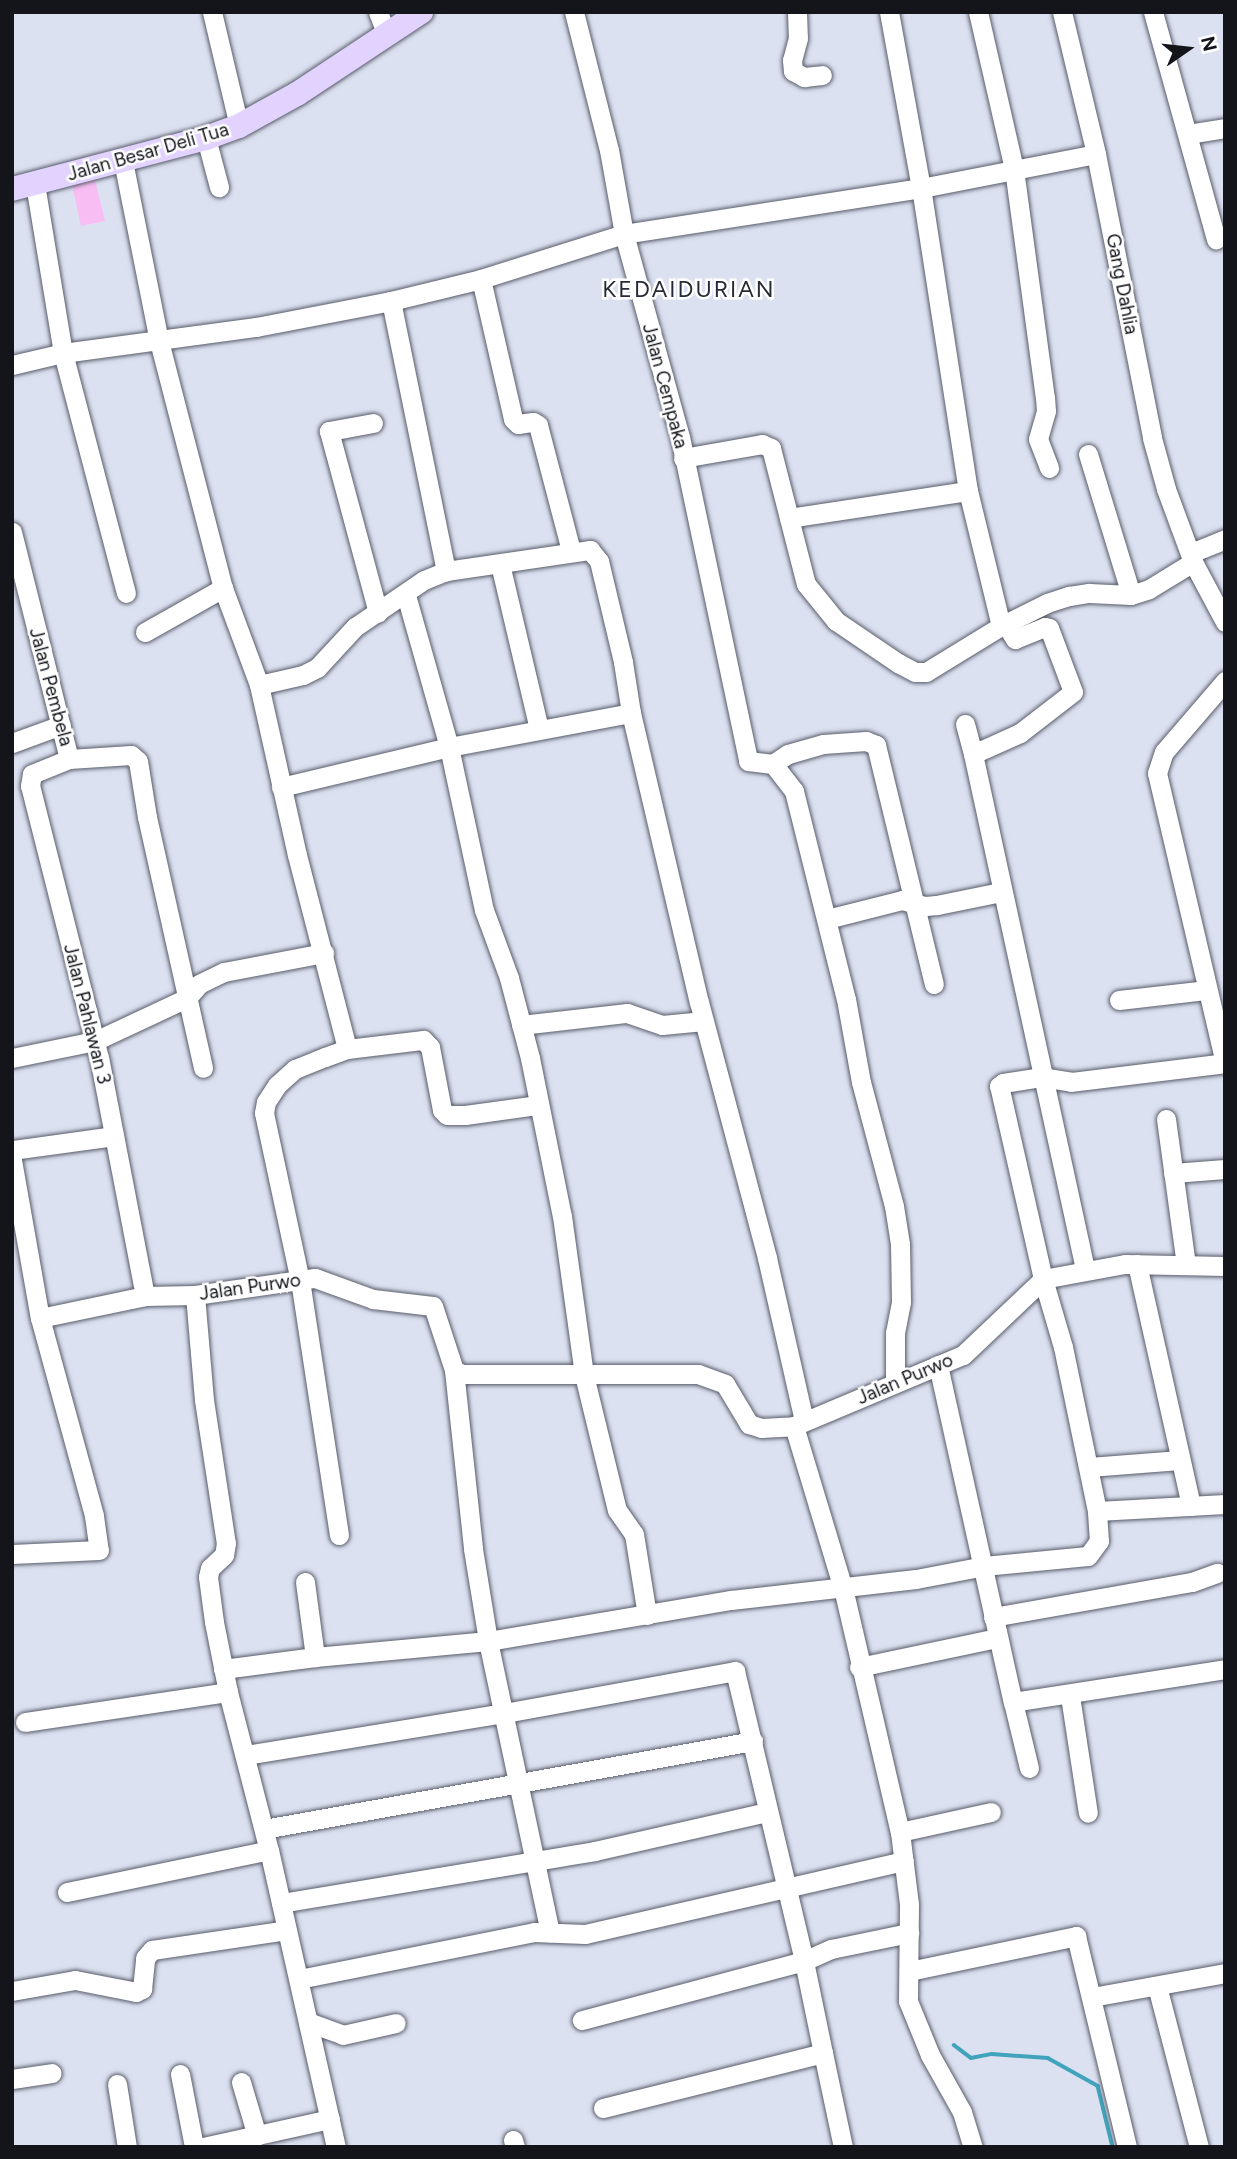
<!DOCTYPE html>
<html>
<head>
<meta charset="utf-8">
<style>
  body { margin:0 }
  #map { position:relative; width:1237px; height:2159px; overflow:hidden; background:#dce1f1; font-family:Figtree,sans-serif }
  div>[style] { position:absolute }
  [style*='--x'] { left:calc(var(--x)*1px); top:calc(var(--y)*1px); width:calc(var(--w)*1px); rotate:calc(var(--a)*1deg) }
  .green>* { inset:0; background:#f8bef4 }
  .stream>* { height:3.5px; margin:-1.75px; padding:0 1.75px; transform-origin:1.75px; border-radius:1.75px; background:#41a4bc }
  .roads { filter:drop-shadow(0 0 2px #585c6a) drop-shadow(0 0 2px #585c6a) }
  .minor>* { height:19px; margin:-9.5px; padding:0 9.5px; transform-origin:9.5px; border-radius:9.5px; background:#fff }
  .major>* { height:24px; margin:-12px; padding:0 12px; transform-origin:12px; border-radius:12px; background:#e2d2fe }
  span { translate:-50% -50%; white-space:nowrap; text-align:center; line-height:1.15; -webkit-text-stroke:5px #fff; paint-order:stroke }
  .street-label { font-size:19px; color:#14151b }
  .quarter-label { font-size:23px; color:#262a36; letter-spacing:2px }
  .frame { position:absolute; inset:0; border:14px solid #14151b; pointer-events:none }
  .north { position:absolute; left:1153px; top:14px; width:70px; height:70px; -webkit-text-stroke:5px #fff; paint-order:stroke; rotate:76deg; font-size:19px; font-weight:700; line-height:28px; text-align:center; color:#14151b }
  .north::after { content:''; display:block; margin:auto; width:24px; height:32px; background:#14151b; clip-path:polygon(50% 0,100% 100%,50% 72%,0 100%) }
</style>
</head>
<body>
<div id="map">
  <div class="green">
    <div style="clip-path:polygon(95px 180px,105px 221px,81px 226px,72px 185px)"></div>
  </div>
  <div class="stream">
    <div style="--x:954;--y:2045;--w:21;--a:37"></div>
    <div style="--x:971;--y:2058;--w:21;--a:-11"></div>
    <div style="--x:992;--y:2054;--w:56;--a:4.1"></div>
    <div style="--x:1048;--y:2058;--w:57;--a:29.2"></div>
    <div style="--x:1098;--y:2086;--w:63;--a:76.2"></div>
  </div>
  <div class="roads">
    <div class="minor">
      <div style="--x:212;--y:12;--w:117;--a:76.7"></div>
      <div style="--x:378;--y:12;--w:25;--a:69"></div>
      <div style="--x:574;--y:12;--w:142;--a:75.8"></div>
      <div style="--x:609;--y:150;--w:85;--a:79.9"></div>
      <div style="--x:624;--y:234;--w:211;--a:74.6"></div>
      <div style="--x:680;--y:437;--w:331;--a:78.1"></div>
      <div style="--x:748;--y:761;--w:25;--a:7"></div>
      <div style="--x:773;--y:764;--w:34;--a:52"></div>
      <div style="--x:794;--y:791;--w:214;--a:76"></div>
      <div style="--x:846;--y:999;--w:84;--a:79.8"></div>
      <div style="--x:861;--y:1082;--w:128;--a:75.1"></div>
      <div style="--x:894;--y:1206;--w:38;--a:81"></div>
      <div style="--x:900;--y:1244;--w:58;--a:89"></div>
      <div style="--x:901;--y:1302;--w:32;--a:101"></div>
      <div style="--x:895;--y:1333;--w:50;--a:90"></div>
      <div style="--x:797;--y:12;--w:26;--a:88"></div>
      <div style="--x:798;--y:38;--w:23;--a:105"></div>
      <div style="--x:792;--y:60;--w:11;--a:85"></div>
      <div style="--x:793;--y:71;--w:13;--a:29"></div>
      <div style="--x:804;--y:77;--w:18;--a:-6"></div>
      <div style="--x:978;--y:12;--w:161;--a:77.1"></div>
      <div style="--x:1014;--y:169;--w:230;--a:82.3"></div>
      <div style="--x:1045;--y:397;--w:14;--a:86"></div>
      <div style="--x:1046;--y:411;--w:29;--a:106"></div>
      <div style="--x:1038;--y:439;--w:31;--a:69"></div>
      <div style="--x:1062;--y:12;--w:146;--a:76.5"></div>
      <div style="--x:1096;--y:154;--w:289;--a:78.8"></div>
      <div style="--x:1152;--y:438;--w:53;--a:74.6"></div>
      <div style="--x:1166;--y:489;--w:78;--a:69.7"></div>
      <div style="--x:1193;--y:562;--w:68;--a:61.9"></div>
      <div style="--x:1153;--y:12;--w:236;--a:74.5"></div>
      <div style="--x:1188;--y:134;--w:37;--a:-9"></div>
      <div style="--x:206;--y:138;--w:51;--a:75.1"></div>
      <div style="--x:123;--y:161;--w:184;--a:78.7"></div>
      <div style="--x:159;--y:341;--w:255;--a:75.5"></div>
      <div style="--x:223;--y:588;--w:103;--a:69.6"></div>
      <div style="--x:259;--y:685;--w:174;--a:77.4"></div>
      <div style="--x:297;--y:855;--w:200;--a:75.5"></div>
      <div style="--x:35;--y:184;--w:171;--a:80.6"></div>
      <div style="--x:63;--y:353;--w:248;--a:75.3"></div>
      <div style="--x:481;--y:279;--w:144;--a:77.1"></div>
      <div style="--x:513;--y:419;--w:7;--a:45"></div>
      <div style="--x:518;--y:424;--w:15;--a:-8"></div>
      <div style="--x:533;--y:422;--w:6;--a:31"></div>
      <div style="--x:538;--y:425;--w:130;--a:75.3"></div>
      <div style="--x:391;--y:301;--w:276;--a:78.5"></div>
      <div style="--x:12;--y:365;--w:52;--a:-13.2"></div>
      <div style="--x:63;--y:353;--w:195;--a:-7.7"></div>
      <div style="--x:256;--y:327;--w:137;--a:-10.9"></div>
      <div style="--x:391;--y:301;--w:93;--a:-13.7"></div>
      <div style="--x:481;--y:279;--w:150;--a:-17.5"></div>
      <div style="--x:624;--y:234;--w:301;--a:-8.8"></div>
      <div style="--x:921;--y:188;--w:178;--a:-11"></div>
      <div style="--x:373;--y:423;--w:45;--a:169.7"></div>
      <div style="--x:329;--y:431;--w:188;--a:74.9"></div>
      <div style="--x:1088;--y:454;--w:147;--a:73"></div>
      <div style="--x:683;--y:458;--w:80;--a:-10"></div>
      <div style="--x:762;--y:444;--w:10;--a:24"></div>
      <div style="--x:771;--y:448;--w:140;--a:75.6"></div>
      <div style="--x:806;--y:584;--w:48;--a:51"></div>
      <div style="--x:836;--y:621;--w:75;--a:34.1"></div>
      <div style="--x:898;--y:663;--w:19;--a:28"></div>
      <div style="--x:915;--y:672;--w:11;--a:0"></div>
      <div style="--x:926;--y:672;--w:88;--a:-31.5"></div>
      <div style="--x:1001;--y:626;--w:139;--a:-103.7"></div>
      <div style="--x:968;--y:491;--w:307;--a:-98.8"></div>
      <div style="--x:921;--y:188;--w:179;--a:-100.3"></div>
      <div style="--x:789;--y:518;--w:181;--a:-8.6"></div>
      <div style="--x:12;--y:532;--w:234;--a:75.9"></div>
      <div style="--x:1191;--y:553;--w:37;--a:-22"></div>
      <div style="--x:500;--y:564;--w:170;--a:76.7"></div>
      <div style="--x:406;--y:595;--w:158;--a:74.2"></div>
      <div style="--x:449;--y:747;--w:167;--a:77.9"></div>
      <div style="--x:484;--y:910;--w:72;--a:69.8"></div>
      <div style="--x:509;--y:978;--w:83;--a:75.3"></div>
      <div style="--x:530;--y:1058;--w:161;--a:78.6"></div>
      <div style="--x:562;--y:1216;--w:161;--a:82.1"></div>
      <div style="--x:584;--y:1375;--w:139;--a:76.3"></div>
      <div style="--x:617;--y:1510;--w:29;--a:55"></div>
      <div style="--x:634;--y:1534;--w:82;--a:80.9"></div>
      <div style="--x:1005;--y:623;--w:19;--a:58"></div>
      <div style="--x:1015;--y:639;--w:32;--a:-22"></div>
      <div style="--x:1045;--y:627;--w:4;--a:14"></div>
      <div style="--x:1049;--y:628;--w:68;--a:69.4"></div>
      <div style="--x:1073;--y:692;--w:67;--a:142.3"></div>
      <div style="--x:1020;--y:733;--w:51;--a:155.9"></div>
      <div style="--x:973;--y:754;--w:527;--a:77.73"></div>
      <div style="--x:1001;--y:626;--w:51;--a:-26.6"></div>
      <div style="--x:1047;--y:603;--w:23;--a:-18"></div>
      <div style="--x:1069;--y:596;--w:20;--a:-9"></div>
      <div style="--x:1089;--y:593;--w:42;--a:2.7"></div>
      <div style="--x:1131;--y:595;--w:19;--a:-18"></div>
      <div style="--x:1149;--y:589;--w:52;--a:-31.5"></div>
      <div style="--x:145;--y:632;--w:90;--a:-29.4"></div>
      <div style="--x:259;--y:685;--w:45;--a:-12.8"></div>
      <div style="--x:303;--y:675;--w:16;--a:-27"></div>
      <div style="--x:317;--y:668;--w:56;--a:-47.2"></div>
      <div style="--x:355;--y:627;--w:83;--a:-34.3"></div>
      <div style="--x:424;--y:580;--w:24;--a:-22"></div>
      <div style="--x:446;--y:571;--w:146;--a:-8.3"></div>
      <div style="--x:590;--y:550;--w:14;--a:51"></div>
      <div style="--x:599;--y:561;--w:104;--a:76.6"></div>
      <div style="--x:623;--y:662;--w:52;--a:81.1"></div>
      <div style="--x:965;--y:724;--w:31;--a:75"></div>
      <div style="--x:12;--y:743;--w:52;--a:-20.2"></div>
      <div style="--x:773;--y:764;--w:18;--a:-34"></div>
      <div style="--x:788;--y:754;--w:36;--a:-16"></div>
      <div style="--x:823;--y:744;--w:43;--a:-4"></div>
      <div style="--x:866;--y:741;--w:11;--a:22"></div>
      <div style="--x:876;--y:745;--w:246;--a:76.4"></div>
      <div style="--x:281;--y:787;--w:173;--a:-13.4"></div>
      <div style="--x:449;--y:747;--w:185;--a:-10.6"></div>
      <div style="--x:631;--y:713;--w:297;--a:76.8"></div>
      <div style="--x:699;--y:1002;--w:265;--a:75.1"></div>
      <div style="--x:767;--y:1258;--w:167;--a:77.2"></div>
      <div style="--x:827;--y:919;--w:77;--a:-14.2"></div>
      <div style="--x:902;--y:900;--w:24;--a:15"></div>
      <div style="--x:925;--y:906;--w:12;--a:-5"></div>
      <div style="--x:937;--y:905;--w:65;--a:-11.5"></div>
      <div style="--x:1119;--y:1000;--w:89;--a:-6.5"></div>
      <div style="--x:521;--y:1025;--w:107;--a:-6.5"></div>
      <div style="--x:627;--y:1013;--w:37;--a:19"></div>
      <div style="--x:662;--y:1025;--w:42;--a:-5.4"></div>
      <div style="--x:12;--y:1058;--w:85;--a:-11.6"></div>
      <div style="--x:95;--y:1041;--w:102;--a:-25.1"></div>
      <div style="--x:187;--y:998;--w:18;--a:-49"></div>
      <div style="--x:199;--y:984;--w:28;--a:-26"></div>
      <div style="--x:224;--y:972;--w:102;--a:-10.8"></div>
      <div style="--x:1225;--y:1063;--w:298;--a:-103.2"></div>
      <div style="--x:1157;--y:773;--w:22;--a:-72"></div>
      <div style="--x:1164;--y:752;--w:94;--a:-49.3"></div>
      <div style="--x:1166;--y:1119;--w:147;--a:82.2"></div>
      <div style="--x:12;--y:1150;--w:103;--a:-7.8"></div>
      <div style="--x:12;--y:1160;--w:160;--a:80"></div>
      <div style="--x:40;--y:1318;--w:205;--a:74.7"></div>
      <div style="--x:94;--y:1516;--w:34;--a:82"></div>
      <div style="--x:99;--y:1550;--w:87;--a:177.4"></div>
      <div style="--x:1173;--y:1173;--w:52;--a:-4.4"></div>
      <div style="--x:1137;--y:1264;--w:248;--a:77.4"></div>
      <div style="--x:195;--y:1295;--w:105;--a:85.1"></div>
      <div style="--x:204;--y:1400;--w:145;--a:81.3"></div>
      <div style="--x:226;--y:1543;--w:12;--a:99"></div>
      <div style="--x:224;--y:1555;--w:19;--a:137"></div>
      <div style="--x:210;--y:1568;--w:9;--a:103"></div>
      <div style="--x:208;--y:1577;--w:45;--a:82.4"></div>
      <div style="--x:214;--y:1622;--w:71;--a:78.7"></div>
      <div style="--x:228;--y:1692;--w:163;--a:75.5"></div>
      <div style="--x:269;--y:1850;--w:304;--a:77.3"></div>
      <div style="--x:145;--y:1296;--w:242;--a:-100.9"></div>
      <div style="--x:99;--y:1058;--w:281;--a:-104.2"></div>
      <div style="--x:30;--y:786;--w:12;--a:-81"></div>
      <div style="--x:32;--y:774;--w:40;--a:-22"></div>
      <div style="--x:69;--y:759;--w:62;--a:-3.7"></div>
      <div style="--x:131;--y:755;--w:9;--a:41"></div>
      <div style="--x:138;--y:761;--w:57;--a:80.9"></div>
      <div style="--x:147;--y:817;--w:257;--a:77.4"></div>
      <div style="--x:40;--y:1318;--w:107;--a:-11.8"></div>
      <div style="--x:145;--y:1296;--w:50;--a:-1.1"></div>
      <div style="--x:195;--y:1295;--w:121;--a:-8.1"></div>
      <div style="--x:315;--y:1278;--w:62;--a:19.9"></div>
      <div style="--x:373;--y:1299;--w:60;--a:6.7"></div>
      <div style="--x:433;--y:1306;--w:67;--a:71.8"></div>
      <div style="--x:454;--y:1370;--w:180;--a:83.9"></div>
      <div style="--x:473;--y:1549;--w:93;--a:80.7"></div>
      <div style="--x:488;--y:1641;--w:298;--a:78"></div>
      <div style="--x:938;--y:1365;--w:345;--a:77.5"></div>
      <div style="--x:454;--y:1370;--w:9;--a:27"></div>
      <div style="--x:462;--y:1374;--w:236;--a:0"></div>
      <div style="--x:698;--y:1374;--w:29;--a:20"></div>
      <div style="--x:725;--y:1384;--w:47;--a:59"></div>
      <div style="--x:749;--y:1424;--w:13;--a:18"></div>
      <div style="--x:761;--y:1428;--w:33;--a:-3"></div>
      <div style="--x:794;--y:1426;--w:183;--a:-22.8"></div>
      <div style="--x:963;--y:1355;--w:110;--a:-43.5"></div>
      <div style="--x:1043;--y:1279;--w:83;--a:-10.4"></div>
      <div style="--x:1125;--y:1264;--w:100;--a:1.1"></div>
      <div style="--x:794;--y:1426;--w:169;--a:73.2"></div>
      <div style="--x:843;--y:1588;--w:251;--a:76.9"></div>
      <div style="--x:900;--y:1832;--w:73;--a:82.9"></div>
      <div style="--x:909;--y:1904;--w:97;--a:90.6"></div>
      <div style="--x:908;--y:2001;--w:58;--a:67.8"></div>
      <div style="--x:930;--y:2055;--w:65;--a:60.7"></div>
      <div style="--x:962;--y:2112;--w:37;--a:73"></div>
      <div style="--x:1089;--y:1467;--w:91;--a:-4.4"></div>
      <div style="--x:1097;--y:1511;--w:128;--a:-3.1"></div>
      <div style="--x:339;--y:1535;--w:257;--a:-98.7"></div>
      <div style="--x:300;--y:1281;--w:172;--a:-102.1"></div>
      <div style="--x:264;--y:1113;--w:11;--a:-80"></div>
      <div style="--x:266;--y:1102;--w:20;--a:-57"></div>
      <div style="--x:277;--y:1085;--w:24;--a:-42"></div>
      <div style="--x:295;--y:1069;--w:32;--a:-22"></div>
      <div style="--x:325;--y:1057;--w:23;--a:-20"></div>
      <div style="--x:347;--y:1049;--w:77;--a:-6.8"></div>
      <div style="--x:423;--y:1040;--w:10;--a:45"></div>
      <div style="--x:430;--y:1047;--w:64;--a:79.2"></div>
      <div style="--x:442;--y:1110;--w:7;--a:45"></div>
      <div style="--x:447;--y:1115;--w:18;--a:0"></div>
      <div style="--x:465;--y:1115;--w:74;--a:-7.8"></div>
      <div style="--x:305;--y:1582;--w:76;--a:82.4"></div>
      <div style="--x:993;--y:1617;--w:202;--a:-10"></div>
      <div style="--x:1192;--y:1582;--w:27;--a:-20"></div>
      <div style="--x:859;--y:1667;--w:141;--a:-11.9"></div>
      <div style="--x:223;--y:1669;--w:93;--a:-7.4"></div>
      <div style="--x:315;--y:1657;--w:174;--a:-5.3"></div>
      <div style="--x:488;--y:1641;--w:246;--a:-9.6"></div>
      <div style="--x:731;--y:1600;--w:186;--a:-6.5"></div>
      <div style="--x:916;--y:1579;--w:69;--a:-10.8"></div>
      <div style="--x:984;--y:1566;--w:104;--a:-5.5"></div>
      <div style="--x:1088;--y:1556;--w:19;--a:-54"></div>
      <div style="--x:1099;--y:1541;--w:30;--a:-94"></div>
      <div style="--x:1097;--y:1511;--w:167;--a:-101.7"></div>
      <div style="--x:1063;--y:1347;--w:71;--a:-106.4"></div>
      <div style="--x:1043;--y:1279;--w:198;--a:-102.8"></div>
      <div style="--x:999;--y:1086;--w:5;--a:-37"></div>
      <div style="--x:1003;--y:1083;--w:38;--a:-9"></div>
      <div style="--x:1041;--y:1077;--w:30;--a:9"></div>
      <div style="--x:1071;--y:1082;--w:155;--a:-7"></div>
      <div style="--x:1070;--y:1696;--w:118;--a:81.3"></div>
      <div style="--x:25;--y:1722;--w:205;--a:-8.4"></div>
      <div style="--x:245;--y:1755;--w:263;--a:-9.2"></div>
      <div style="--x:505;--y:1713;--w:234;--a:-10.3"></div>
      <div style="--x:735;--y:1671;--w:298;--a:76.6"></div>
      <div style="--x:804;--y:1961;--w:230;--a:165.1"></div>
      <div style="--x:1029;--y:1768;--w:68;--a:-103.6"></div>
      <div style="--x:1013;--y:1702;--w:215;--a:-8.8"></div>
      <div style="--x:264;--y:1829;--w:497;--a:-10.2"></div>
      <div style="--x:900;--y:1832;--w:93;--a:-12.4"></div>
      <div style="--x:67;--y:1892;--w:206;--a:-11.7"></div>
      <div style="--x:281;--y:1903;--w:318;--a:-9.4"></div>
      <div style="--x:595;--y:1851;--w:176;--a:-12.8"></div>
      <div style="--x:909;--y:1971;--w:171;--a:-11.8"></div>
      <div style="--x:1076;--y:1936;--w:217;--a:76.4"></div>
      <div style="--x:299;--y:1979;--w:240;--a:-11.3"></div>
      <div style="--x:534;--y:1932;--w:51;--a:2.2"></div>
      <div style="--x:585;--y:1934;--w:327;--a:-12.9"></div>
      <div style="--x:1157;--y:1986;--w:166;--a:75.4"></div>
      <div style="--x:12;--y:1991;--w:64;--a:-9.9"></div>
      <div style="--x:75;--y:1980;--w:62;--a:11.1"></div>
      <div style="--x:136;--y:1992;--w:7;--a:-27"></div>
      <div style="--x:142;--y:1989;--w:31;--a:-84"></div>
      <div style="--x:145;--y:1958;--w:11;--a:-49"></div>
      <div style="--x:152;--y:1950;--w:136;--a:-8.4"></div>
      <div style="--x:1092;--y:1997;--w:135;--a:-10.2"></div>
      <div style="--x:308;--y:2022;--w:37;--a:20"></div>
      <div style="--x:343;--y:2035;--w:54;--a:-12.8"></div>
      <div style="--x:823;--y:2053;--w:96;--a:78"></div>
      <div style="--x:180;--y:2074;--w:74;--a:79.1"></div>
      <div style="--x:12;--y:2079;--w:40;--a:-8.5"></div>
      <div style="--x:241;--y:2082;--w:56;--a:73.5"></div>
      <div style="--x:117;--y:2084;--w:64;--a:81"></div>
      <div style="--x:603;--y:2108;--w:227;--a:-14"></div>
      <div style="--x:823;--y:2053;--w:94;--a:-101.7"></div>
      <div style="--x:804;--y:1961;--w:30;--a:-24"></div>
      <div style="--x:831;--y:1949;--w:80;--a:-11.6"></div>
      <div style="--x:513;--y:2140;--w:7;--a:74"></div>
      <div style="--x:203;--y:2147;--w:130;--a:-12.4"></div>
    </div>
    <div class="major">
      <div style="--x:12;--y:189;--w:201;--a:-14.7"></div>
      <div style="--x:206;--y:138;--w:35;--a:-20"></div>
      <div style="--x:239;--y:126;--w:66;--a:-28.9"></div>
      <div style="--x:297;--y:94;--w:149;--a:-33.5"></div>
    </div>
  </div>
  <div class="street-label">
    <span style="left:148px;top:152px;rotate:-16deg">Jalan Besar Deli Tua</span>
    <span style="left:1122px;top:284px;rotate:79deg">Gang Dahlia</span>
    <span style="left:665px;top:386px;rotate:75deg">Jalan Cempaka</span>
    <span style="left:51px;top:687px;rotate:75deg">Jalan Pembela</span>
    <span style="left:87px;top:1014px;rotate:76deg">Jalan Pahlawan 3</span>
    <span style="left:250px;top:1287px;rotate:-8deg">Jalan Purwo</span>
    <span style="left:905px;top:1379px;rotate:-23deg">Jalan Purwo</span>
  </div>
  <div class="quarter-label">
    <span style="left:689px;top:289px">KEDAIDURIAN</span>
  </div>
  <div class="frame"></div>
  <div class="north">N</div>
</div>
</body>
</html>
